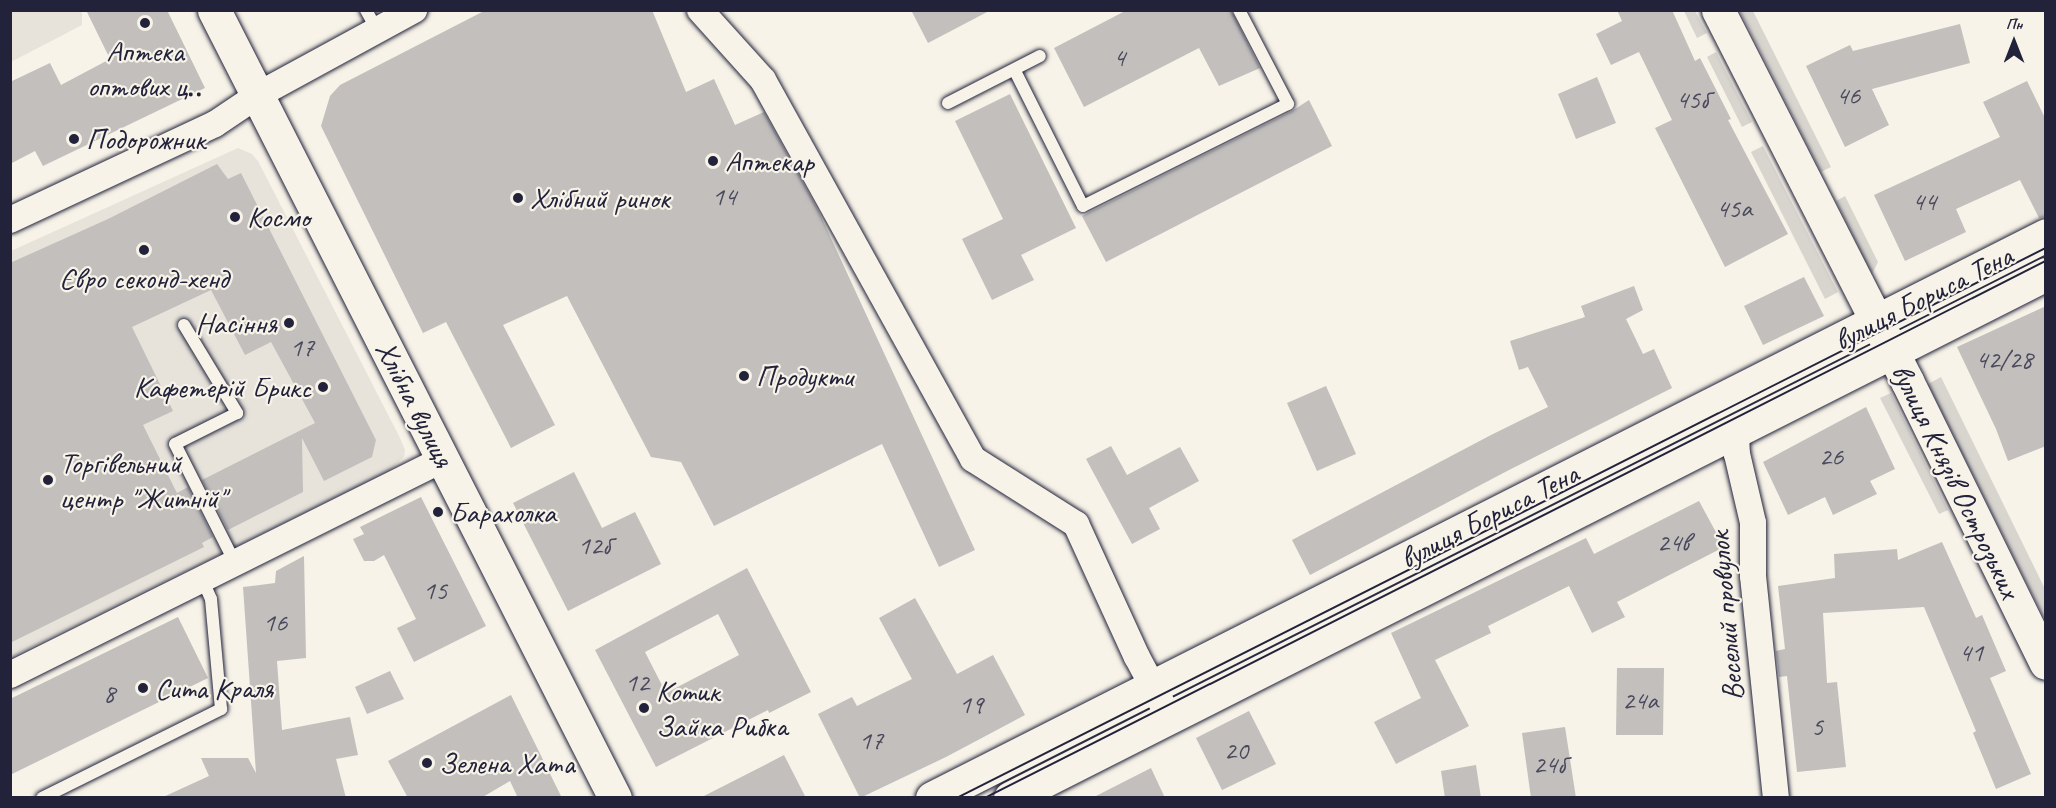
<!DOCTYPE html>
<html>
<head>
<meta charset="utf-8">
<style>
  body { margin:0 }
  #map { position:relative; width:2056px; height:808px; overflow:hidden; background:#f7f3e8; font-family:Caveat,sans-serif }
  div>[style] { position:absolute }
  [style*='--x'] { left:calc(var(--x)*1px); top:calc(var(--y)*1px); width:calc(var(--w)*1px); rotate:calc(var(--a)*1deg) }
  .built>* { inset:0; background:#e7e3db }
  .green>* { inset:0; background:#d8d5cf }
  .building>* { inset:0; background:#c2bfbd }
  .roads { filter:drop-shadow(0 0 2px #22223b) drop-shadow(0 0 2px #22223b) }
  .lane>* { height:12px; margin:-6px; padding:0 6px; transform-origin:6px; border-radius:6px; background:#f7f3e8 }
  .street>* { height:26px; margin:-13px; padding:0 13px; transform-origin:13px; border-radius:13px; background:#f7f3e8 }
  .secondary>* { height:33px; margin:-16.5px; padding:0 16.5px; transform-origin:16.5px; border-radius:16.5px; background:#f7f3e8 }
  .tram>* { height:1.5px; margin:-0.75px; padding:0 0.75px; transform-origin:0.75px; border-radius:0.75px; background:#22223b }
  .dots>* { width:16px; height:16px; translate:-50% -50%; box-sizing:border-box; border:3px solid #f7f3e8; border-radius:50% }
  span { translate:-50% -50%; white-space:nowrap; text-align:center; line-height:1.15; -webkit-text-stroke:4.5px #f7f3e8; paint-order:stroke }
  .number-label { font-size:27px; color:#4a495c }
  .number-label span { -webkit-text-stroke-width:0 }
  .poi-label { font-size:30px; color:#22223b }
  .left { translate:0 -50%; text-align:left }
  .right { translate:-100% -50%; text-align:right }
  .street-label { font-size:30px; color:#22223b }
  .frame { position:absolute; inset:0; border:12px solid #22223b; pointer-events:none }
  .north { position:absolute; left:1984px; top:12px; width:60px; height:60px; -webkit-text-stroke:4px #f7f3e8; paint-order:stroke; rotate:0deg; font-size:16px; font-weight:700; line-height:24px; text-align:center; color:#22223b }
  .north::after { content:''; display:block; margin:auto; width:21px; height:27px; background:#22223b; clip-path:polygon(50% 0,100% 100%,50% 72%,0 100%) }
</style>
</head>
<body>
<div id="map">
  <div class="built">
    <div style="clip-path:polygon(11px 10px,82px 11px,82px 25px,11px 62px)"></div>
    <div style="clip-path:polygon(238px 148px,252px 154px,258px 161px,400px 438px,405px 450px,404px 457px,389px 471px,11px 657px,11px 251px)"></div>
  </div>
  <div class="green">
    <div style="clip-path:polygon(1684px 11px,1695px 11px,1707px 33px,1697px 38px)"></div>
    <div style="clip-path:polygon(1740px 11px,1753px 11px,1831px 167px,1821px 172px)"></div>
    <div style="clip-path:polygon(1716px 52px,1752px 122px,1742px 127px,1707px 57px)"></div>
    <div style="clip-path:polygon(1763px 146px,1838px 292px,1825px 299px,1751px 152px)"></div>
    <div style="clip-path:polygon(1845px 196px,1878px 262px,1872px 274px,1836px 201px)"></div>
    <div style="clip-path:polygon(1941px 377px,2045px 589px,2045px 620px,1928px 384px)"></div>
    <div style="clip-path:polygon(1891px 393px,1948px 510px,1939px 514px,1880px 398px)"></div>
  </div>
  <div class="building">
    <div style="clip-path:polygon(86px 10px,167px 10px,205px 88px,43px 166px,35px 151px,10px 164px,10px 82px,50px 63px,61px 85px,110px 59px)"></div>
    <div style="clip-path:polygon(486px 10px,652px 10px,686px 92px,714px 79px,735px 125px,764px 112px,817px 208px,975px 550px,939px 567px,882px 444px,714px 526px,681px 462px,651px 457px,567px 296px,503px 325px,555px 425px,511px 448px,446px 322px,423px 333px,321px 126px,330px 96px,340px 85px)"></div>
    <div style="clip-path:polygon(911px 10px,991px 10px,928px 43px)"></div>
    <div style="clip-path:polygon(1127px 10px,1231px 10px,1260px 68px,1219px 86px,1199px 48px,1084px 107px,1054px 48px)"></div>
    <div style="clip-path:polygon(1617px 10px,1672px 10px,1695px 61px,1700px 58px,1731px 119px,1728px 120px,1788px 234px,1725px 267px,1655px 128px,1672px 120px,1639px 52px,1611px 65px,1596px 34px,1622px 21px)"></div>
    <div style="clip-path:polygon(1960px 24px,1970px 63px,1872px 89px,1889px 125px,1845px 147px,1806px 66px,1850px 45px,1853px 51px)"></div>
    <div style="clip-path:polygon(1597px 77px,1616px 123px,1576px 139px,1558px 94px)"></div>
    <div style="clip-path:polygon(2027px 81px,2046px 120px,2046px 217px,2039px 218px,2020px 180px,1956px 209px,1966px 232px,1905px 261px,1874px 195px,2000px 137px,1983px 102px)"></div>
    <div style="clip-path:polygon(1010px 94px,1076px 228px,1021px 255px,1034px 280px,992px 300px,962px 239px,1003px 219px,955px 121px)"></div>
    <div style="clip-path:polygon(1309px 100px,1332px 146px,1106px 262px,1082px 216px,1292px 111px)"></div>
    <div style="clip-path:polygon(217px 164px,228px 179px,241px 173px,376px 440px,372px 457px,324px 481px,302px 438px,303px 492px,228px 530px,202px 480px,315px 423px,271px 342px,245px 355px,211px 290px,132px 327px,173px 411px,143px 425px,177px 493px,188px 487px,213px 537px,202px 543px,204px 547px,10px 643px,10px 263px,108px 219px)"></div>
    <div style="clip-path:polygon(1804px 277px,1824px 316px,1763px 345px,1744px 306px)"></div>
    <div style="clip-path:polygon(1634px 286px,1643px 310px,1626px 319px,1643px 354px,1654px 349px,1672px 388px,1509px 470px,1310px 575px,1292px 540px,1491px 435px,1548px 407px,1528px 367px,1519px 370px,1510px 341px,1585px 317px,1581px 306px)"></div>
    <div style="clip-path:polygon(2046px 306px,2046px 446px,2008px 461px,1996px 429px,1957px 347px)"></div>
    <div style="clip-path:polygon(1326px 386px,1356px 454px,1317px 471px,1287px 403px)"></div>
    <div style="clip-path:polygon(1866px 407px,1895px 469px,1870px 481px,1877px 494px,1833px 515px,1825px 497px,1788px 515px,1763px 462px)"></div>
    <div style="clip-path:polygon(1111px 446px,1127px 475px,1180px 447px,1199px 481px,1149px 508px,1160px 529px,1132px 544px,1086px 459px)"></div>
    <div style="clip-path:polygon(574px 472px,602px 528px,635px 512px,661px 564px,568px 611px,513px 503px)"></div>
    <div style="clip-path:polygon(421px 497px,486px 626px,414px 662px,397px 628px,416px 619px,384px 555px,374px 561px,364px 561px,353px 539px,364px 534px,360px 527px)"></div>
    <div style="clip-path:polygon(1699px 501px,1724px 547px,1617px 602px,1625px 617px,1592px 633px,1569px 586px,1488px 626px,1491px 633px,1435px 660px,1469px 726px,1396px 764px,1374px 722px,1421px 698px,1391px 633px,1586px 538px,1594px 554px)"></div>
    <div style="clip-path:polygon(1942px 542px,1976px 618px,1982px 615px,2006px 671px,1990px 678px,2031px 774px,1996px 789px,1973px 733px,1976px 731px,1924px 607px,1823px 613px,1827px 683px,1837px 682px,1846px 767px,1797px 772px,1787px 676px,1779px 677px,1776px 651px,1785px 649px,1778px 586px,1835px 578px,1834px 554px,1897px 549px,1898px 560px)"></div>
    <div style="clip-path:polygon(304px 556px,306px 658px,277px 661px,282px 730px,350px 717px,358px 755px,336px 759px,346px 798px,161px 798px,209px 776px,201px 758px,248px 758px,256px 773px,243px 587px,275px 583px,276px 571px)"></div>
    <div style="clip-path:polygon(evenodd,747px 568px,811px 692px,769px 713px,768px 710px,656px 767px,595px 650px,747px 568px,718px 614px,739px 655px,666px 693px,645px 652px,718px 614px)"></div>
    <div style="clip-path:polygon(915px 598px,957px 674px,993px 655px,1025px 715px,946px 757px,860px 798px,818px 714px,852px 697px,857px 706px,912px 679px,879px 618px)"></div>
    <div style="clip-path:polygon(178px 617px,208px 678px,10px 775px,10px 699px)"></div>
    <div style="clip-path:polygon(1617px 668px,1664px 668px,1663px 735px,1616px 735px)"></div>
    <div style="clip-path:polygon(390px 671px,404px 699px,367px 714px,355px 687px)"></div>
    <div style="clip-path:polygon(511px 695px,562px 798px,518px 798px,510px 781px,481px 798px,408px 798px,388px 761px)"></div>
    <div style="clip-path:polygon(1249px 711px,1276px 764px,1222px 790px,1196px 738px)"></div>
    <div style="clip-path:polygon(1565px 727px,1576px 798px,1531px 798px,1522px 733px)"></div>
    <div style="clip-path:polygon(784px 755px,806px 798px,700px 798px,759px 768px)"></div>
    <div style="clip-path:polygon(1476px 765px,1481px 798px,1445px 798px,1441px 771px)"></div>
    <div style="clip-path:polygon(1151px 768px,1165px 798px,1092px 798px)"></div>
  </div>
  <div class="roads">
    <div class="lane">
      <div style="--x:366;--y:10;--w:23;--a:61"></div>
      <div style="--x:1015;--y:71;--w:151;--a:63.3"></div>
      <div style="--x:1083;--y:206;--w:229;--a:-26.5"></div>
      <div style="--x:1288;--y:104;--w:106;--a:-117.5"></div>
      <div style="--x:948;--y:103;--w:103;--a:-27.1"></div>
      <div style="--x:184;--y:325;--w:103;--a:58.9"></div>
      <div style="--x:237;--y:413;--w:69;--a:153.4"></div>
      <div style="--x:175;--y:444;--w:133;--a:63.2"></div>
      <div style="--x:42;--y:798;--w:200;--a:-26.4"></div>
      <div style="--x:221;--y:709;--w:110;--a:-95.2"></div>
      <div style="--x:211;--y:599;--w:20;--a:-114"></div>
    </div>
    <div class="street">
      <div style="--x:700;--y:10;--w:94;--a:48"></div>
      <div style="--x:763;--y:80;--w:433;--a:61"></div>
      <div style="--x:973;--y:459;--w:122;--a:32.3"></div>
      <div style="--x:1076;--y:524;--w:146;--a:65.4"></div>
      <div style="--x:1137;--y:657;--w:68;--a:61.9"></div>
      <div style="--x:10;--y:220;--w:226;--a:-25.1"></div>
      <div style="--x:215;--y:124;--w:52;--a:-34"></div>
      <div style="--x:258;--y:95;--w:178;--a:-28.6"></div>
      <div style="--x:1736;--y:431;--w:23;--a:88"></div>
      <div style="--x:1737;--y:454;--w:71;--a:76.9"></div>
      <div style="--x:1753;--y:523;--w:53;--a:90"></div>
      <div style="--x:1753;--y:576;--w:223;--a:84.1"></div>
      <div style="--x:10;--y:675;--w:484;--a:-26.5"></div>
    </div>
    <div class="secondary">
      <div style="--x:214;--y:10;--w:884;--a:63.03"></div>
      <div style="--x:1718;--y:10;--w:416;--a:63"></div>
      <div style="--x:1907;--y:381;--w:314;--a:63.8"></div>
      <div style="--x:932;--y:798;--w:1248;--a:-26.81"></div>
      <div style="--x:1010;--y:798;--w:1161;--a:-26.83"></div>
    </div>
  </div>
  <div class="tram">
    <div style="--x:957;--y:798;--w:1220;--a:-26.8"></div>
    <div style="--x:985;--y:798;--w:1189;--a:-26.85"></div>
  </div>
  <div class="dots">
    <div style="left:145px;top:23px;background:#22223b"></div>
    <div style="left:74px;top:139px;background:#22223b"></div>
    <div style="left:713px;top:161px;background:#22223b"></div>
    <div style="left:518px;top:198px;background:#22223b"></div>
    <div style="left:235px;top:217px;background:#22223b"></div>
    <div style="left:144px;top:250px;background:#22223b"></div>
    <div style="left:289px;top:323px;background:#22223b"></div>
    <div style="left:744px;top:376px;background:#22223b"></div>
    <div style="left:323px;top:387px;background:#22223b"></div>
    <div style="left:48px;top:480px;background:#22223b"></div>
    <div style="left:438px;top:512px;background:#22223b"></div>
    <div style="left:143px;top:688px;background:#22223b"></div>
    <div style="left:644px;top:708px;background:#22223b"></div>
    <div style="left:427px;top:763px;background:#22223b"></div>
  </div>
  <div class="number-label">
    <span style="left:1119px;top:58px">4</span>
    <span style="left:1848px;top:96px">46</span>
    <span style="left:1692px;top:100px">45б</span>
    <span style="left:724px;top:197px">14</span>
    <span style="left:1924px;top:202px">44</span>
    <span style="left:1734px;top:209px">45а</span>
    <span style="left:302px;top:348px">17</span>
    <span style="left:2004px;top:360px">42/28</span>
    <span style="left:1831px;top:457px">26</span>
    <span style="left:1673px;top:543px">24в</span>
    <span style="left:594px;top:546px">12б</span>
    <span style="left:435px;top:591px">15</span>
    <span style="left:275px;top:623px">16</span>
    <span style="left:1971px;top:653px">41</span>
    <span style="left:637px;top:683px">12</span>
    <span style="left:109px;top:694px">8</span>
    <span style="left:1640px;top:701px">24а</span>
    <span style="left:971px;top:705px">19</span>
    <span style="left:1817px;top:727px">5</span>
    <span style="left:871px;top:741px">17</span>
    <span style="left:1236px;top:751px">20</span>
    <span style="left:1549px;top:765px">24б</span>
  </div>
  <div class="poi-label">
    <span style="left:145px;top:68px">Аптека<br>оптових ц‥</span>
    <span class="left" style="left:86px;top:139px">Подорожник</span>
    <span class="left" style="left:725px;top:161px">Аптекар</span>
    <span class="left" style="left:530px;top:198px">Хлібний ринок</span>
    <span class="left" style="left:247px;top:217px">Космо</span>
    <span style="left:144px;top:278px">Євро секонд-хенд</span>
    <span class="right" style="left:277px;top:323px">Насіння</span>
    <span class="left" style="left:756px;top:376px">Продукти</span>
    <span class="right" style="left:311px;top:387px">Кафетерій Брикс</span>
    <span class="left" style="left:60px;top:480px">Торгівельний<br>центр "Житній"</span>
    <span class="left" style="left:450px;top:512px">Барахолка</span>
    <span class="left" style="left:155px;top:688px">Сита Краля</span>
    <span class="left" style="left:656px;top:708px">Котик<br>Зайка Рибка</span>
    <span class="left" style="left:439px;top:763px">Зелена Хата</span>
  </div>
  <div class="street-label">
    <span style="left:1923px;top:298px;rotate:-27deg">вулиця Бориса Тена</span>
    <span style="left:415px;top:404px;rotate:63deg">Хлібна вулиця</span>
    <span style="left:1956px;top:481px;rotate:64deg">вулиця Князів Острозьких</span>
    <span style="left:1489px;top:516px;rotate:-27deg">вулиця Бориса Тена</span>
    <span style="left:1726px;top:616px;rotate:-95deg">Веселий провулок</span>
  </div>
  <div class="frame"></div>
  <div class="north">Пн</div>
</div>
</body>
</html>
